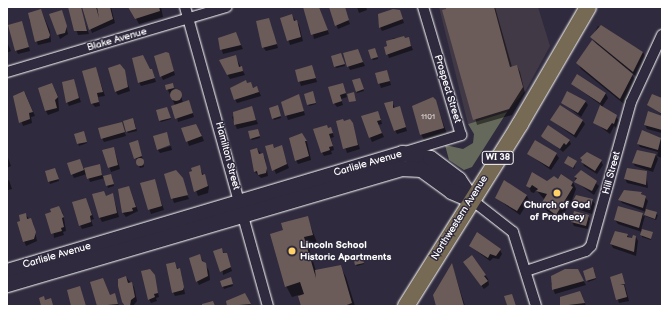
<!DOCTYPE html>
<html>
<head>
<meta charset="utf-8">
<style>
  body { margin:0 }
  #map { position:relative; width:669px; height:313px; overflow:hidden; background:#2f2a3d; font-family:"Balsamiq Sans",sans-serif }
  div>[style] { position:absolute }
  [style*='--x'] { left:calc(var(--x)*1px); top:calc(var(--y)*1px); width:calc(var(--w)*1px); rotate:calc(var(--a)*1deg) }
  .built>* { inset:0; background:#413945 }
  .green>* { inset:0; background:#65695b }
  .shadow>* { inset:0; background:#0007 }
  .building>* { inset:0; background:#6c5c59 }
  .round { border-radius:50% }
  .roads { filter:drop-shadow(0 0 1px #fff) drop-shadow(0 0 1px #fff) }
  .street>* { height:10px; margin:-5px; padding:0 5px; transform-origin:5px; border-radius:5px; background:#2f2a3d }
  .secondary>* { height:15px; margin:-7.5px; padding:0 7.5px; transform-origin:7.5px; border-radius:7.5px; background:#2f2a3d }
  .primary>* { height:16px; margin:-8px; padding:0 8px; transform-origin:8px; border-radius:8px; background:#766a54 }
  .dots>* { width:11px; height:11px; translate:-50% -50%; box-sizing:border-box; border:2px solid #2f2a3d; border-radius:50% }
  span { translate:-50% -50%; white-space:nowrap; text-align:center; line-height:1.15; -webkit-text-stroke:3px #2f2a3d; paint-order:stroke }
  .number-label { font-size:8px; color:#dad6d6 }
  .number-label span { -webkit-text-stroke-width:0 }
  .shield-label span { padding:1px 3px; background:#2f2a3d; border:1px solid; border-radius:3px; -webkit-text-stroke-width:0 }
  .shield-label { font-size:9px; color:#fff; font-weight:700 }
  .street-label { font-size:10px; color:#fff }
  .poi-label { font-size:10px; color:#fff; font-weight:700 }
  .left { translate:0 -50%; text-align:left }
  .frame { position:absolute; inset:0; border:8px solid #fff; pointer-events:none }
</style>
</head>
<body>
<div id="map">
  <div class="built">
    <div style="clip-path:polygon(439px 7px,538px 7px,550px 46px,526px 90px,507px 112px,468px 124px)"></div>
  </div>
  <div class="green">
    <div style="clip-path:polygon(507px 112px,472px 167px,464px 170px,449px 160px,445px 145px,463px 149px,473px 143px,474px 134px,468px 124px)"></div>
  </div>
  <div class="shadow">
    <div style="clip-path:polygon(69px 7px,79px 7px,89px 34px,78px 35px)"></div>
    <div style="clip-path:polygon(83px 7px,96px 7px,97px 9px,98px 7px,111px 7px,115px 23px,92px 33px)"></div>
    <div style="clip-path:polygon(130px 7px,161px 7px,163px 17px,139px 24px)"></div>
    <div style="clip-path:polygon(307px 7px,319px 7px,329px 34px,314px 39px)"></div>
    <div style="clip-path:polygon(330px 7px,343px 7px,350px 24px,338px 29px)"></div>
    <div style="clip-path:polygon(357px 7px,366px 7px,367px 10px,359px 13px)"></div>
    <div style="clip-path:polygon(446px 7px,495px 7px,512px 67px,517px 66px,520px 72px,525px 93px,512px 115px,477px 125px)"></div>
    <div style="clip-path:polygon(41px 10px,50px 31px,51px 42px,38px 45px,29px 19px)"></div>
    <div style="clip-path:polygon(62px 11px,68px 34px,60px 39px,51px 15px)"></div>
    <div style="clip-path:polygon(400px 11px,404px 23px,382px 31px,380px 27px)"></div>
    <div style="clip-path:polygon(292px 16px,299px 25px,303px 41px,290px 45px,282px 18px)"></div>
    <div style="clip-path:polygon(269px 19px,278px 48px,266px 51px,263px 47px)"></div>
    <div style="clip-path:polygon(22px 22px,30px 51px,18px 54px,16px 50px)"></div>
    <div style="clip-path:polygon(598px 26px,643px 52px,646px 58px,637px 77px,631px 73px,636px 81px,624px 104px,581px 69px,578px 63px,596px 44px,592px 37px)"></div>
    <div style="clip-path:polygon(394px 38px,408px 38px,413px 50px,389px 58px,385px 47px,388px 45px,387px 42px)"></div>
    <div style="clip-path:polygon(219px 39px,238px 39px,243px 49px,223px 54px)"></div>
    <div style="clip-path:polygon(7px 42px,11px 51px,7px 53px)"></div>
    <div style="clip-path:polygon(376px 51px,378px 59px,373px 60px,372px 59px)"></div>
    <div style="clip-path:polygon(169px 54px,175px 75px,163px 80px,161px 76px)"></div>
    <div style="clip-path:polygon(235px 56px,245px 75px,230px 79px,220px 61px)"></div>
    <div style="clip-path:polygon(342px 56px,345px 66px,336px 68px,335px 66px)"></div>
    <div style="clip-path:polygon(360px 56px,365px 66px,350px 70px,348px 66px)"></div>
    <div style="clip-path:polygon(312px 66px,317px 82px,301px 86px,296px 71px)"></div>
    <div style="clip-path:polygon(96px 69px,105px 96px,98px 97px,100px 106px,95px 107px,92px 103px)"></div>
    <div style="clip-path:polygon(152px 70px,156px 82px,141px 86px,139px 82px)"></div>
    <div style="clip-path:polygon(124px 71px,130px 91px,118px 95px,116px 92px)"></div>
    <div style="clip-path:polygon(387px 71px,391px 85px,381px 88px,376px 74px)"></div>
    <div style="clip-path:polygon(73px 80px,81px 102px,69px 106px,67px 102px)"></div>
    <div style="clip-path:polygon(360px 81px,364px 91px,357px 93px,356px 91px)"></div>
    <div style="clip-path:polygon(251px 83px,253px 88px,257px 87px,261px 96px,237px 103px,235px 99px)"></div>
    <div style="clip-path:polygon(52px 84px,58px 96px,59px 111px,48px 115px,46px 111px)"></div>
    <div style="clip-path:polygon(342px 84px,347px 97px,341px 99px,343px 105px,337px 107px,334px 103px)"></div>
    <div style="clip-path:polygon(572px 84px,606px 94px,608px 98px,602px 107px,619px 120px,616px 128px,614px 126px,610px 134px,594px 122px,601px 105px)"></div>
    <div style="clip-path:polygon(166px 86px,173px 86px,175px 90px,179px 89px,183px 103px,189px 101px,194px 117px,178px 122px,175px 105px)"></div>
    <div style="clip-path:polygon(25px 93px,35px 116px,31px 117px,32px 123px,23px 126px,14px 97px)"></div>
    <div style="clip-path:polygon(313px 94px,316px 104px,309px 106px,305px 95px)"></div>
    <div style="clip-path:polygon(299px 95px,305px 115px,288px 120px,282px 103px)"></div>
    <div style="clip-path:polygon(662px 99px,662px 115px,649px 105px)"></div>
    <div style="clip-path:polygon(435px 100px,447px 134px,424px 140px,421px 134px)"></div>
    <div style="clip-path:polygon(585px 101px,588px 105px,581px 117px,563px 103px)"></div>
    <div style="clip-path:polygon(392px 102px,395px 108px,401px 111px,407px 131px,397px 134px,395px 130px)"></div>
    <div style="clip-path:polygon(251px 107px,258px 124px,237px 129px,232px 117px)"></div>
    <div style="clip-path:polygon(278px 108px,281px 118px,274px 120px,273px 118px)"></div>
    <div style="clip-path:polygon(168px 110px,171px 119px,161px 122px,160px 121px)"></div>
    <div style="clip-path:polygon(380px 116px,382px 124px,378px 125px,384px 137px,372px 142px,362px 117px)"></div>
    <div style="clip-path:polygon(662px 117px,662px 133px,647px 129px,645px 125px)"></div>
    <div style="clip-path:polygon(551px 120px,582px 120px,585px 124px,576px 138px)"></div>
    <div style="clip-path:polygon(134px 121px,137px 131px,128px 133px,126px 130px)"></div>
    <div style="clip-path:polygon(337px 122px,352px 125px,360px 149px,347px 153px)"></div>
    <div style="clip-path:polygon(121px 123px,126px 136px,104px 142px,102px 138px)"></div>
    <div style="clip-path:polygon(183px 128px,200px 131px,204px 141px,189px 146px)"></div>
    <div style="clip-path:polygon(331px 128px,334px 137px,331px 138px,334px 150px,331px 151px,332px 154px,324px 156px,322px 152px,328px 129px)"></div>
    <div style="clip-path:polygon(258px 132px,260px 138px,252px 140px,251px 139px)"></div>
    <div style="clip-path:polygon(75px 134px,84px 134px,87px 143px,79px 146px)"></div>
    <div style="clip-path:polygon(302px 135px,307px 142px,311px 160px,298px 164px,296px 160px)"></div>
    <div style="clip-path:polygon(543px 136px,569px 140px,571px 144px,563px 152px)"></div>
    <div style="clip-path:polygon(661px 139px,662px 158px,657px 156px,658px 152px,640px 147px,638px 144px)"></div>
    <div style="clip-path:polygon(137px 141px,143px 160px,144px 167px,140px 168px,136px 158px)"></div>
    <div style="clip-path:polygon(273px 145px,275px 149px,281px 147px,289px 168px,276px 174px,266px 147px)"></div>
    <div style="clip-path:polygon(171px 146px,172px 150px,160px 153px,158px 150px)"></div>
    <div style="clip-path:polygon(114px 148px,120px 169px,111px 172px,104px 151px)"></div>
    <div style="clip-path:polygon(257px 149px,265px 158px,268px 176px,261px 178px,255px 172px)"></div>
    <div style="clip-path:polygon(638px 151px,656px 155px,658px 159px,653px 172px,635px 166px,633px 163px)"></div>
    <div style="clip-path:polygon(528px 154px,556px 154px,559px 158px,551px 170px)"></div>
    <div style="clip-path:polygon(7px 155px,11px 166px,7px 168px)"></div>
    <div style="clip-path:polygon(581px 158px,601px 161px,603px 165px,597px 174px,584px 166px)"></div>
    <div style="clip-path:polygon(80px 161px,84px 169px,99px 165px,103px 177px,112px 177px,114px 186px,108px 188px,105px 178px,90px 182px,87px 174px,74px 178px,72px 174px)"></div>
    <div style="clip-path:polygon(576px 162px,574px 169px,565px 163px)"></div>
    <div style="clip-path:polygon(199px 166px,209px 187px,208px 193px,198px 196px,190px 172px)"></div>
    <div style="clip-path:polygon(628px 169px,646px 172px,648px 188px,627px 183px,625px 179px)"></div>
    <div style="clip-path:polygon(56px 171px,59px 181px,50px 184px,46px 172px)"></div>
    <div style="clip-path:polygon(581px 172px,599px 186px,594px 195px,576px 182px,575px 177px)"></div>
    <div style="clip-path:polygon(165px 174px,178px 176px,189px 199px,174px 203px)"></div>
    <div style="clip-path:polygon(9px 180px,12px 189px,8px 190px,7px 181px)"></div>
    <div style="clip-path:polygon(154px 180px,164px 210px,151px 214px,141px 184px)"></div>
    <div style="clip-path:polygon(558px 180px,573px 182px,576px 189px,572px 200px,592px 200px,595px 204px,592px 214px,574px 208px,571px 202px,560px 220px,546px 210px,542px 204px,545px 200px,536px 190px,534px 193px,531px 192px,528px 185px)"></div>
    <div style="clip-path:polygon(129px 187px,138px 211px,126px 217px,123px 213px)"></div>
    <div style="clip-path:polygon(641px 193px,648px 201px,645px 210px,658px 215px,656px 220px,645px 216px,641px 230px,652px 233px,651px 240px,642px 237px,642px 232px,618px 224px,615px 220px,642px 214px,644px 217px,646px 212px,622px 203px,620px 200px)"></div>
    <div style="clip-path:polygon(113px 195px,119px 217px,102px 222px,100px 218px,106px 197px)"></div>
    <div style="clip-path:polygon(527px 196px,529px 200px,520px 215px,496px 198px)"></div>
    <div style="clip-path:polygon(86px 199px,94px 219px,91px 220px,93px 226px,82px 229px,80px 225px)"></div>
    <div style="clip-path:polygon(58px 207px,63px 213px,66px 231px,63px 232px,64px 235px,54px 238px,52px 213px)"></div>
    <div style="clip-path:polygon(25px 214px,33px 223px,37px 241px,26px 246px,18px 223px,22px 222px)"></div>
    <div style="clip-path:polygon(588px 215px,590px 219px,588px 229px,574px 226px,572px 222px)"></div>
    <div style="clip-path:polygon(307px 217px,318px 245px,309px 248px,316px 271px,340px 266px,346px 277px,355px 306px,302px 306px,299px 295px,292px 297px,286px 286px,284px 231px)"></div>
    <div style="clip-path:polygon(627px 235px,630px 238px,636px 237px,638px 241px,636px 256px,613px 248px,611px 244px)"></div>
    <div style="clip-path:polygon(470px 246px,500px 250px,502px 254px,499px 259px,493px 258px,490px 261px)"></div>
    <div style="clip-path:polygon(221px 249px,228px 259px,232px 271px,223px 275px)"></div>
    <div style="clip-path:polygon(200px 256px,209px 271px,210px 280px,199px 285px,197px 281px)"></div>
    <div style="clip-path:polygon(472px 256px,488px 279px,489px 285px,484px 289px,466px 266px)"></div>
    <div style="clip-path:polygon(362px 258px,364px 264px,357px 266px,356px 265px)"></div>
    <div style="clip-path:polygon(174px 263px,181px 273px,185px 294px,175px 296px,173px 292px)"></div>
    <div style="clip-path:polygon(452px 265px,465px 306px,437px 306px)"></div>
    <div style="clip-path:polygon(565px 270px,577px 270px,586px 285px,555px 294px,551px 283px,554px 282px,552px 276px)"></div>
    <div style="clip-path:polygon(594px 270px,596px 279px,588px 282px,587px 280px)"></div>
    <div style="clip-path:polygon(154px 276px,159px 297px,156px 298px,157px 301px,151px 303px,149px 299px)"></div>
    <div style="clip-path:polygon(126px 277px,134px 287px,137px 301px,133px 306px,126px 306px)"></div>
    <div style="clip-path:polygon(611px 277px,623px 279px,629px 301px,619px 303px)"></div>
    <div style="clip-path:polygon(231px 280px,233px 286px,224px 289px,221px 281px)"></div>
    <div style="clip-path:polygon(92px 283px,110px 296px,114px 294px,119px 306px,98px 306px)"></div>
    <div style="clip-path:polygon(245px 294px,251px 306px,229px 306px,227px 302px)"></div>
    <div style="clip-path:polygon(582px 296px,586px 306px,561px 306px,561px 297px)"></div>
  </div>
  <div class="building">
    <div style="clip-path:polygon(68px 7px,81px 7px,87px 31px,74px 31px)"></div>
    <div style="clip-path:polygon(82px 7px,96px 7px,99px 18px,97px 7px,110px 7px,113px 19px,89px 30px)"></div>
    <div style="clip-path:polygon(128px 7px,159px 7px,160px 11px,135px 19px)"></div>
    <div style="clip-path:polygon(303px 7px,319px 7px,328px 30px,311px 35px)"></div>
    <div style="clip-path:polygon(329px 7px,345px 7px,349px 20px,335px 26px)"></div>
    <div style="clip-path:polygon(446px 7px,494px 7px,510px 67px,517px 65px,523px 87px,509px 109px,473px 120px,442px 10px,446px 9px)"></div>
    <div style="clip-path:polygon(41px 9px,50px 35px,49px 38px,35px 42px,28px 13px)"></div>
    <div style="clip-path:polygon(393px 9px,400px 10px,403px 19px,379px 28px,378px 14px)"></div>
    <div style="clip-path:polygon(62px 10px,67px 26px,65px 33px,57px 35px,49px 14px)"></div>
    <div style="clip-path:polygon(292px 14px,294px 21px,297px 20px,301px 37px,287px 41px,280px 18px)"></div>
    <div style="clip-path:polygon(269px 18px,277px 44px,262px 48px,256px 21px)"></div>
    <div style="clip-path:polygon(22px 21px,29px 47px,15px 51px,8px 25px)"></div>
    <div style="clip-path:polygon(601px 25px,643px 52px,633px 72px,590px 37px)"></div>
    <div style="clip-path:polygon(236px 32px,241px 45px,220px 50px,218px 38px)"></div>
    <div style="clip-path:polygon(404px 36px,405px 38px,409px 37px,411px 46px,386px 55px,384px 47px,387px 46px,386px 41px)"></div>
    <div style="clip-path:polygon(592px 40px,633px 74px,620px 99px,576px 63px)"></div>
    <div style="clip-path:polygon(375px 48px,378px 57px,371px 59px,368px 50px)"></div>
    <div style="clip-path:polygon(358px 49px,363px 62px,347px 67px,343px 53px)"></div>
    <div style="clip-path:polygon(166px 52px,169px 53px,174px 71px,160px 77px,154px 56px)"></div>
    <div style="clip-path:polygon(341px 53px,345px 64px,334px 67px,331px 56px)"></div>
    <div style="clip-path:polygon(143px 55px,150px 69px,152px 69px,155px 78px,138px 83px,132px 58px)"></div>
    <div style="clip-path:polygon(236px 55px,239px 67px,242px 66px,243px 71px,227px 75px,219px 60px)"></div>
    <div style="clip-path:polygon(120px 64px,125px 70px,128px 87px,115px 92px,108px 68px)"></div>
    <div style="clip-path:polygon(312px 65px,316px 78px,298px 82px,295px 70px)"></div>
    <div style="clip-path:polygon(96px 67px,103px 92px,97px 93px,99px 102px,91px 104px,82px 71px)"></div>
    <div style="clip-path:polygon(387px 70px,390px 81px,378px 84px,375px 73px)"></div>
    <div style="clip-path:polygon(577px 74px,606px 93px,600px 103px,571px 84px)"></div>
    <div style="clip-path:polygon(360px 78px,364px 89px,356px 92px,352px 80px)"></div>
    <div style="clip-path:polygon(74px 79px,79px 98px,66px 103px,62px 82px)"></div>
    <div style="clip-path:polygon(246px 80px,247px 83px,251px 82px,253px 88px,257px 86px,259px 92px,234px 100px,230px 88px)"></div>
    <div style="clip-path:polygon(52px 83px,58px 97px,55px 100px,57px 108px,45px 111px,38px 88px)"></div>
    <div style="clip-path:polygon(173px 83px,174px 88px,166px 90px,165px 85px)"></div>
    <div style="clip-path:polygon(343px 83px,346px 93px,340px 95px,342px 101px,333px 104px,328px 87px)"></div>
    <div class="round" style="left:170px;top:89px;width:12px;height:12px"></div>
    <div style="clip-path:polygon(24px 91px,33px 112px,29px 113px,30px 119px,19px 123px,13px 96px)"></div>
    <div style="clip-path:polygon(313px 91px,316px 103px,307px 105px,304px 94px)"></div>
    <div style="clip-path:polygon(567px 91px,586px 101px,578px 113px,561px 103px)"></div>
    <div style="clip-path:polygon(354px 92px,356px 101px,349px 102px,347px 94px)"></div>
    <div style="clip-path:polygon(299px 94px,304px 111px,285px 116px,281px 102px)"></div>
    <div style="clip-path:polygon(652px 94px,662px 98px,662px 114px,647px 105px)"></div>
    <div style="clip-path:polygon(433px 97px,436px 100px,444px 128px,420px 135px,412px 106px)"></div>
    <div style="clip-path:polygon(189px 100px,193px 113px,175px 119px,171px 106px)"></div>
    <div style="clip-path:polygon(393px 101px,393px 108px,400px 106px,406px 127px,394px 131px,384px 103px)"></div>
    <div style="clip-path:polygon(278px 105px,281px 116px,272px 119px,269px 108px)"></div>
    <div style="clip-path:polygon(560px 105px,583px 120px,574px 135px,550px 120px)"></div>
    <div style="clip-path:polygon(600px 105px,617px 115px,614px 124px,612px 123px,607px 130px,593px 123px)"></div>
    <div style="clip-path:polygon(252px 106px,256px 120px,234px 125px,233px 112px)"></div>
    <div style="clip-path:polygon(167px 107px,171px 118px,159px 121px,156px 110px)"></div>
    <div style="clip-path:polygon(378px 111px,381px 120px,377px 121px,382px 133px,369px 138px,361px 116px)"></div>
    <div style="clip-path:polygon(648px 111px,662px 116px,662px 130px,644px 125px)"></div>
    <div style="clip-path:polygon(133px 118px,136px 129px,126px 132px,123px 121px)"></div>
    <div style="clip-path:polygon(343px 119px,344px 121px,350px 119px,353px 123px,358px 145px,343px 149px,336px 121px)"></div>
    <div style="clip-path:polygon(122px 122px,125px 132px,101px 139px,98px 128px)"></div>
    <div style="clip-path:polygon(196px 124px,202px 136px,186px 142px,181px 128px)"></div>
    <div style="clip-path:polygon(327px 125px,328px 128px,331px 127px,333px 133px,329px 134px,333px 146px,329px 147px,330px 150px,321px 153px,313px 129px)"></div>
    <div style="clip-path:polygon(548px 125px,570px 140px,566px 145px,564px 143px,560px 149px,543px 138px,541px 136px)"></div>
    <div style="clip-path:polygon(258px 129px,260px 136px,250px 139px,248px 131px)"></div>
    <div style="clip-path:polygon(642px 130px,661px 138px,658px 150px,637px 144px)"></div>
    <div style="clip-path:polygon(84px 131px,87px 142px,77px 144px,74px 134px)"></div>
    <div style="clip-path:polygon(167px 132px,170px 145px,157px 150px,153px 136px)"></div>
    <div style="clip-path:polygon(302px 133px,307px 141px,305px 141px,309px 156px,295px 161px,289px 138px)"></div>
    <div style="clip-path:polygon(138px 140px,142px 156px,134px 159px,129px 143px)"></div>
    <div style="clip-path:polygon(535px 140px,557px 153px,549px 167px,527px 154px)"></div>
    <div style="clip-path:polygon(273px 144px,274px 148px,282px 145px,287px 164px,272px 171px,265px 146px)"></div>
    <div style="clip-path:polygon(114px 147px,118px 165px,108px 168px,102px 150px)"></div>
    <div style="clip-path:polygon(257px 148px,259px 154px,263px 153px,267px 168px,266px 173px,258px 175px,257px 171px,254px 172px,250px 150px)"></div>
    <div style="clip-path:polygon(637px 150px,656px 154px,651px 168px,632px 163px)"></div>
    <div style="clip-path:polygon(587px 152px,602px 160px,595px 171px,581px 162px,582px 160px,580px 158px)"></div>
    <div style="clip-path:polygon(568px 156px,577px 161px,573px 168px,564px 163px)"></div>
    <div class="round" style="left:136px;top:158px;width:8px;height:8px"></div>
    <div style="clip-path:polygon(80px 159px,84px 170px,71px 175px,67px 163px)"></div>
    <div style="clip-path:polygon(100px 164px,102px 175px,87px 179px,84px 168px)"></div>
    <div style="clip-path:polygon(200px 165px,202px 175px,205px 174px,208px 186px,194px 192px,189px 172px,192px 171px,191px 168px)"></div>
    <div style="clip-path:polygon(55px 168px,59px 179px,48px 182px,45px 171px)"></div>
    <div style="clip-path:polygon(627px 168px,647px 171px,646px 185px,624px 179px)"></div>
    <div style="clip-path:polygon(176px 170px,183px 178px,188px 195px,171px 199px,164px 174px)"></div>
    <div style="clip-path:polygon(581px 170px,597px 181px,592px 191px,574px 182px,577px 178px,574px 177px)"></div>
    <div style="clip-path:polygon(532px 172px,547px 181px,554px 176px,558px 179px,561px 174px,573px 182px,571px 186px,573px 187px,556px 215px,541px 204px,547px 194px,536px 191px,538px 189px,532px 185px,530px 188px,526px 186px)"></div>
    <div style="clip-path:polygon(111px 174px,114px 184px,106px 186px,103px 176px)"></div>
    <div style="clip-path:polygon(155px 179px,162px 206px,148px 210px,140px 183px)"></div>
    <div style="clip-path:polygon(504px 180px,527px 195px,517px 211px,495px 198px)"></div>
    <div style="clip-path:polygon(129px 186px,136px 207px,132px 208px,133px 211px,122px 213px,118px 189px)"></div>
    <div style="clip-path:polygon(624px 190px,642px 192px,641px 194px,646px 196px,643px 208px,618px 200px)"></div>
    <div style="clip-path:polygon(104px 191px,106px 196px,113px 193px,117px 213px,99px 218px,92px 194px)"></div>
    <div style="clip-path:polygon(576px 195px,593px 199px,590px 210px,571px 204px)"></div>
    <div style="clip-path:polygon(86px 198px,92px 215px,90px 216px,91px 222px,79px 226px,72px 202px)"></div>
    <div style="clip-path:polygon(59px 206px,64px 217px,62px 218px,64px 227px,61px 228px,62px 231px,51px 234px,45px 214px,51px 212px,50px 209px)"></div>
    <div style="clip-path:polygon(618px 206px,643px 213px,639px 228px,614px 220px)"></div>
    <div style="clip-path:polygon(646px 209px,657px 212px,655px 219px,644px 215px)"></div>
    <div style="clip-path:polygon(574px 211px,589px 215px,586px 226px,571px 222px)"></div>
    <div style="clip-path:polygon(26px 213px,27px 219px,31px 218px,36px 232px,34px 239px,23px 242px,17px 222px,20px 221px,19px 215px)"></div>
    <div style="clip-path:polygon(308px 216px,313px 235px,304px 237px,316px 278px,315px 270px,341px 265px,352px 303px,344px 306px,301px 306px,298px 296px,304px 294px,300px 282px,285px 287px,270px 234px,283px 230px,281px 223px)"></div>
    <div style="clip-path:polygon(642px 229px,653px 232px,651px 239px,640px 235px)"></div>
    <div style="clip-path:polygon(615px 231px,628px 234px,627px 237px,632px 238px,633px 235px,636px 236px,634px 252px,610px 244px)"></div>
    <div style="clip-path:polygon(477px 232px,501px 249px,496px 256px,490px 254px,488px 258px,469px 246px)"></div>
    <div style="clip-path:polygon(222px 248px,223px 253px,227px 253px,231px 267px,220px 272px,213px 251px)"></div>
    <div style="clip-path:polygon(200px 254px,202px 261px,206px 263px,208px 276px,196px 282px,189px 258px)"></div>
    <div style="clip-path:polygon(361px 255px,364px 263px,355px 265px,353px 257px)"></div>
    <div style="clip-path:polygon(472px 255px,486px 275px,484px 276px,488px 281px,481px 286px,463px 262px)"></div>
    <div style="clip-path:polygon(175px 262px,177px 269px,180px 268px,184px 287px,183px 290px,172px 293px,166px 264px)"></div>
    <div style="clip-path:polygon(452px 263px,464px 306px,436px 306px,433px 295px)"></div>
    <div style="clip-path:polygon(593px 267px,596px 278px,586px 281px,583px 271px)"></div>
    <div style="clip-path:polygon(150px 269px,155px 275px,158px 293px,154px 294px,155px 297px,148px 300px,141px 271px)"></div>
    <div style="clip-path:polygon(565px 269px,578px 269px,584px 281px,552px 290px,551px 276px)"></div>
    <div style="clip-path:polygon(622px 273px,625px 284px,620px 285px,624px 285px,627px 297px,616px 300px,610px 277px)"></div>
    <div style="clip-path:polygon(126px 276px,128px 283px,132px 282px,135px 297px,131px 300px,130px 306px,125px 306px,122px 302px,118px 286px,118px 279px)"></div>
    <div style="clip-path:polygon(231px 277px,233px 284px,222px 287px,220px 281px)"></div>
    <div style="clip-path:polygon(103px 278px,110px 295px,115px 293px,118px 304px,97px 306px,90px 282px)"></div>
    <div style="clip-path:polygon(80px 286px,86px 306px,71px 306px,67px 290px)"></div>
    <div style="clip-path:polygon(580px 291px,585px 303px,560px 306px,560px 297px)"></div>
    <div style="clip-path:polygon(245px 293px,251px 304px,227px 306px,226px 301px)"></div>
    <div style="clip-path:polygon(512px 294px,516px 306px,504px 306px,507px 305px,504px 296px)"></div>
    <div style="clip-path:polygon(44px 296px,45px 300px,51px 298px,53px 305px,57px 306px,41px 306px,39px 298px)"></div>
    <div style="clip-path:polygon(213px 301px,215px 306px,202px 306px,202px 304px)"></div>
  </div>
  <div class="roads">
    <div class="street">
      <div style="--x:185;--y:7;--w:310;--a:74.5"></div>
      <div style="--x:7;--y:72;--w:229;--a:-16.5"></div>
      <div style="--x:405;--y:152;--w:59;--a:-16.9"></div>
      <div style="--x:461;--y:135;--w:134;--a:-106.5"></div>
      <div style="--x:472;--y:200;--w:52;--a:38"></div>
      <div style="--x:513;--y:232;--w:77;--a:72.7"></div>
      <div style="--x:526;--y:271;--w:63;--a:-18.4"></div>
      <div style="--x:586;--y:251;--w:7;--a:-45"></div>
      <div style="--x:591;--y:246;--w:149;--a:-74.5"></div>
      <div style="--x:631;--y:102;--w:74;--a:-65.2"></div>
    </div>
    <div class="secondary">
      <div style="--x:7;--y:271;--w:412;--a:-16.6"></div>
      <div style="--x:402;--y:153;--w:28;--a:10"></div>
      <div style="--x:430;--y:158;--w:35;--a:37"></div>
      <div style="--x:458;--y:179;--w:25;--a:56"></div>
      <div style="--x:7;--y:284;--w:411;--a:-16.4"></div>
      <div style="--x:401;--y:168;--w:20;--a:3"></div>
      <div style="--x:421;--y:169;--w:37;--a:36"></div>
      <div style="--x:451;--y:191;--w:23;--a:23"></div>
    </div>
    <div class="primary">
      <div style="--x:406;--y:306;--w:215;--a:-57.9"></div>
      <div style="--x:520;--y:124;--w:135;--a:-59.8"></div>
    </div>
  </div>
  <div class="dots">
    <div style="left:557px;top:193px;background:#ffd166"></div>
    <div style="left:292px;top:251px;background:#ffd166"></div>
  </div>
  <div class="number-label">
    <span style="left:428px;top:117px">1101</span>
  </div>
  <div class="shield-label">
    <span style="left:498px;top:158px">WI 38</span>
  </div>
  <div class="street-label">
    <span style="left:117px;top:40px;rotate:-16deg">Blake Avenue</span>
    <span style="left:447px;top:89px;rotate:73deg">Prospect Street</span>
    <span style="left:227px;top:156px;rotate:75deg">Hamilton Street</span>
    <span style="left:368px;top:164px;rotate:-16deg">Carlisle Avenue</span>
    <span style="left:612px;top:173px;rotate:-75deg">Hill Street</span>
    <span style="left:460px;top:218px;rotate:-58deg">Northwestern Avenue</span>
    <span style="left:57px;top:256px;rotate:-16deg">Carlisle Avenue</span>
  </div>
  <div class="poi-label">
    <span style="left:557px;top:211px">Church of God<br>of Prophecy</span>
    <span class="left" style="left:300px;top:251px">Lincoln School<br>Historic Apartments</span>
  </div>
  <div class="frame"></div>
</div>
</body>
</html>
